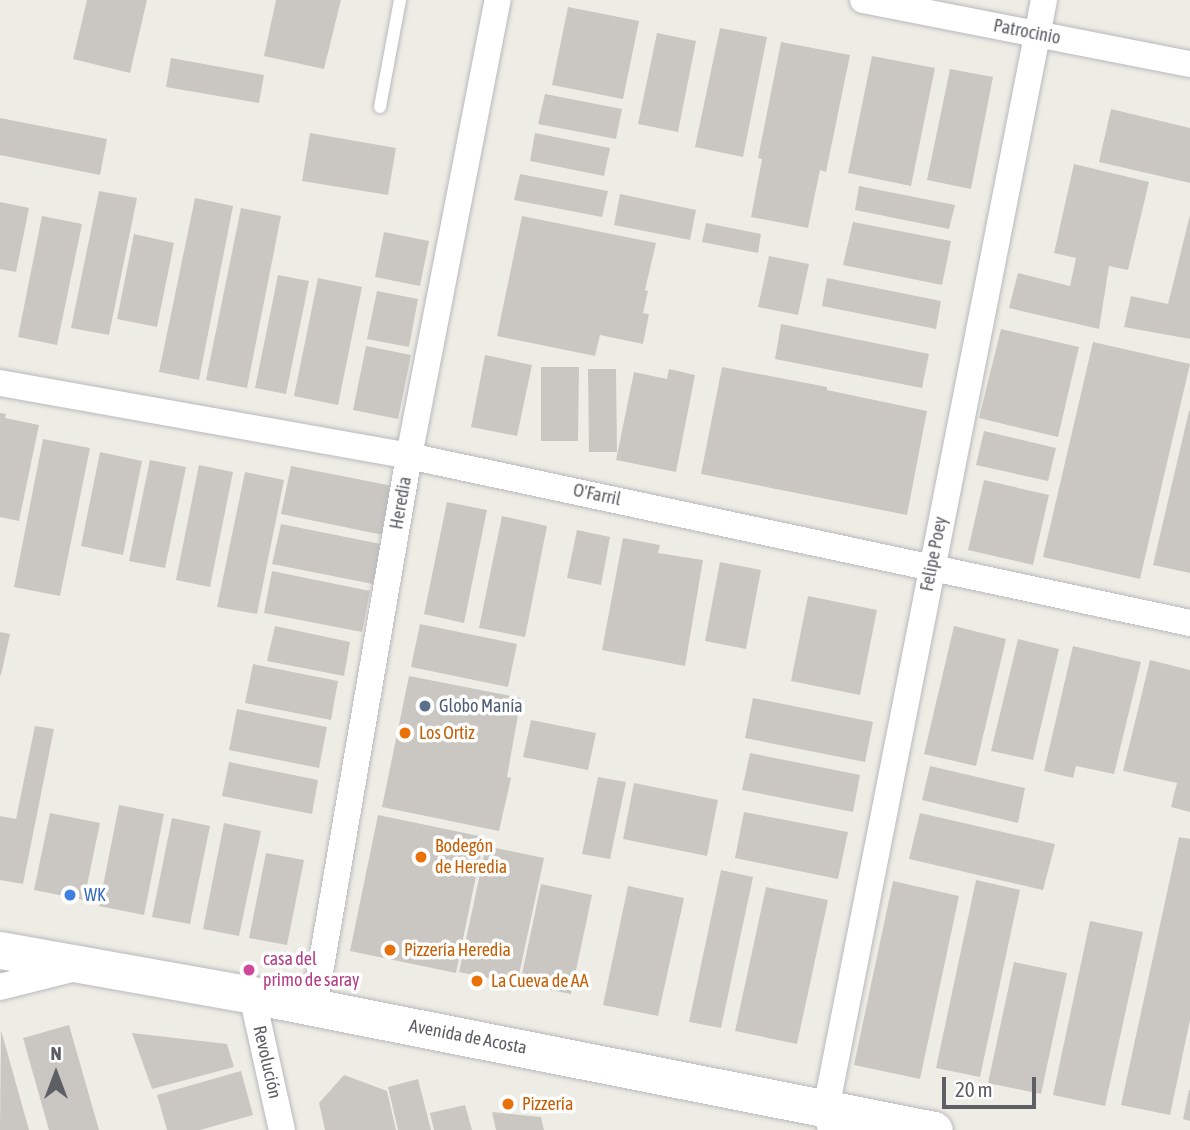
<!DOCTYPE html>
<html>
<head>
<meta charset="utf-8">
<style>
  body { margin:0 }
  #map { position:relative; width:1190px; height:1130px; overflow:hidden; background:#eeede5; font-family:"Asap Condensed",sans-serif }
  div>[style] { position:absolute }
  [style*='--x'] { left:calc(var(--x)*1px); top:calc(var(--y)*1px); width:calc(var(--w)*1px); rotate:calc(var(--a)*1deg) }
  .building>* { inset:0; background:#cac7c2 }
  .roads { filter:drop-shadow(0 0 2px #b8b9be) drop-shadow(0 0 2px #b8b9be) }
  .lane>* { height:12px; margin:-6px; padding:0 6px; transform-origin:6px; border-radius:6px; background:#fff }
  .street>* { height:26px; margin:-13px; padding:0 13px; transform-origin:13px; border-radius:13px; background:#fff }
  .secondary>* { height:37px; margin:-18.5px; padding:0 18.5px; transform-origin:18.5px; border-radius:18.5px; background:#fff }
  .dots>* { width:19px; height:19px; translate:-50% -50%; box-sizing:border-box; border:4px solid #fff; border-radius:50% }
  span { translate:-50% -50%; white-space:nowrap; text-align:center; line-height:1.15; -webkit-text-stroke:7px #fff; paint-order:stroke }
  .street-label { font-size:18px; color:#5d5f64 }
  .service-label { font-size:18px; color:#4e5e75 }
  .left { translate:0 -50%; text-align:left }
  .food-label { font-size:18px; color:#c56008 }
  .shop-label { font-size:18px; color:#366cbe }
  .hotel-label { font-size:18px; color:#b23c85 }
  .north { position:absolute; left:21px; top:1039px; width:70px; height:70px; -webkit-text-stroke:5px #fff; paint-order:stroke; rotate:0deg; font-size:19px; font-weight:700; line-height:28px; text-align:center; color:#5d5f64 }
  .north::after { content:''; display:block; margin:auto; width:24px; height:32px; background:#5d5f64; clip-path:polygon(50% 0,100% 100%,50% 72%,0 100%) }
  .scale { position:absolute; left:942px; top:1077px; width:94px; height:32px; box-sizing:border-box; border:4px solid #5d5f64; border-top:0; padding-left:9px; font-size:21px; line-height:24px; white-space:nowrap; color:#5d5f64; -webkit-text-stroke:5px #fff; paint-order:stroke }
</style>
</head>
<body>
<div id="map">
  <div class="building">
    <div style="clip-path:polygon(87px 0,147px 0,130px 73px,73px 59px)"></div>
    <div style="clip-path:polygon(276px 0,341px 0,324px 69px,264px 56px)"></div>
    <div style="clip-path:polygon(568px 7px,639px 21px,623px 99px,552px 85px)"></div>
    <div style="clip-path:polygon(720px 28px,767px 37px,743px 157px,695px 147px)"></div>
    <div style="clip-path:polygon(657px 33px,696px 41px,678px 132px,638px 124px)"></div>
    <div style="clip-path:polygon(781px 42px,850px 55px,826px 172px,820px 170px,808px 228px,751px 217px,762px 159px,758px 158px)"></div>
    <div style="clip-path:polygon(872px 56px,935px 68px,911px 186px,848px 173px)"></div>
    <div style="clip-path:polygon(171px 58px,264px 75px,259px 103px,166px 87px)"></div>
    <div style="clip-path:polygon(950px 69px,993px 77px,971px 189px,927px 180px)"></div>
    <div style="clip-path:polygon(545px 94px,622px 109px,616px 139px,538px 124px)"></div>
    <div style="clip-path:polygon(1111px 109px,1190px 128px,1190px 183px,1099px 162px)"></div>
    <div style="clip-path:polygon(0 118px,107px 139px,100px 175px,0 155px)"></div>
    <div style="clip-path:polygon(310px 133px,396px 148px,388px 195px,302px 181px)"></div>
    <div style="clip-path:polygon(535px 133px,610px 148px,604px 176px,530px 161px)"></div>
    <div style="clip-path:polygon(1074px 164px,1149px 182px,1128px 270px,1109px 266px,1099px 329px,1009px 308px,1018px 273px,1070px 286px,1076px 258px,1054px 253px)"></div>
    <div style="clip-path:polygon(520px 174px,608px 191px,602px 217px,514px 200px)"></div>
    <div style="clip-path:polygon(859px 186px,955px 205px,949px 229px,855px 210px)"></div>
    <div style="clip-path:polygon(99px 191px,137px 198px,109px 335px,71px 328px)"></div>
    <div style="clip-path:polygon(620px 194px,696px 210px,690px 240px,614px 225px)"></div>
    <div style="clip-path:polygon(195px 198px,233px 206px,199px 380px,159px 372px)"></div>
    <div style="clip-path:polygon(0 202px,29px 208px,16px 272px,0 269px)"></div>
    <div style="clip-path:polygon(241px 208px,281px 216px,247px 388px,206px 380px)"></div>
    <div style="clip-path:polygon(1190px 215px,1190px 339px,1124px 327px,1131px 296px,1168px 304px)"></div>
    <div style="clip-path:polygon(42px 216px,82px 224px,57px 345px,18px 337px)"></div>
    <div style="clip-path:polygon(522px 216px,656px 243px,645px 290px,648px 291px,643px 313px,649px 314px,643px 344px,600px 335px,595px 356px,497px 336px)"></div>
    <div style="clip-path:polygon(853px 222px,951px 241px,942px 285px,843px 265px)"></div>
    <div style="clip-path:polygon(706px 223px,761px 234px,758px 253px,702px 242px)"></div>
    <div style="clip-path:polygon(384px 232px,429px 241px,420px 286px,375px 277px)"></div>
    <div style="clip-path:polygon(134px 234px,174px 243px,157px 327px,117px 319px)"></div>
    <div style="clip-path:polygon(769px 256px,809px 264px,798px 315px,758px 307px)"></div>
    <div style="clip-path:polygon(278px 275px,309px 281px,286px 394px,255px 388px)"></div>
    <div style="clip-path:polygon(318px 278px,362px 287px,338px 405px,294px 396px)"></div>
    <div style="clip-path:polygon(827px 278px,941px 301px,936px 329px,822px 306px)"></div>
    <div style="clip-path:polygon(377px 291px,418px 299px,409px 347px,367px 339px)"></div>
    <div style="clip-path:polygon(781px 324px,929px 354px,922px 388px,775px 359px)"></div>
    <div style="clip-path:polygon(1001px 329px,1079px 347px,1058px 437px,979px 418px)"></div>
    <div style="clip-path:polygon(1093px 342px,1190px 364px,1140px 579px,1043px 557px)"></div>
    <div style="clip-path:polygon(366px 346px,411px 355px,398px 419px,353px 410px)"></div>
    <div style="clip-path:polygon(485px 355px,532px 365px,517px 436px,471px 427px)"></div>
    <div style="clip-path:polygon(541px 367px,579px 367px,578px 441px,541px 441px)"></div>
    <div style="clip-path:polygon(722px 367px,827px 387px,827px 390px,927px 411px,907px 515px,701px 474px)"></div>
    <div style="clip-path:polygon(588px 369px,616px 369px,617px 452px,589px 452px)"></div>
    <div style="clip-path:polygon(669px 369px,695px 375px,676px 472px,616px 460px,634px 372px,667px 379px)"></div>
    <div style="clip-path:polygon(1189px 411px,1190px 411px,1190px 573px,1153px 565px)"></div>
    <div style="clip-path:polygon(0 413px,6px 414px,5px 418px,39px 425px,19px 521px,0 517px)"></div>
    <div style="clip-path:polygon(984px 431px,1056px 448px,1048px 481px,976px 465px)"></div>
    <div style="clip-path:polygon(43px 439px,90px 448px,60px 596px,14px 587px)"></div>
    <div style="clip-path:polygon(100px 452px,142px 461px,123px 555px,81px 546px)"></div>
    <div style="clip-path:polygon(150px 460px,186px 467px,165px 568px,129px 561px)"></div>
    <div style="clip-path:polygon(199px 465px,233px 472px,210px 587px,176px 580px)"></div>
    <div style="clip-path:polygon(291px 466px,393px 486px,383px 535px,281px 514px)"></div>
    <div style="clip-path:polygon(245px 472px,284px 480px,257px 614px,217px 607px)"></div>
    <div style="clip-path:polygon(984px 480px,1049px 495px,1033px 565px,968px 550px)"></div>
    <div style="clip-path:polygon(447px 502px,487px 510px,464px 623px,424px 614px)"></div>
    <div style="clip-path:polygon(502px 516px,547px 526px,525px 637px,479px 628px)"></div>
    <div style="clip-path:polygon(281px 524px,381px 544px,373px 584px,272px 564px)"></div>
    <div style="clip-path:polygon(577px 530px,610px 537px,601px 585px,567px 578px)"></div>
    <div style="clip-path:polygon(623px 538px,660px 545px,658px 553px,703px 560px,685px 666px,602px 650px)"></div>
    <div style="clip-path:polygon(720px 562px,761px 570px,746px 649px,705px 641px)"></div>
    <div style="clip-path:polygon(272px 571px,370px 591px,362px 632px,264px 613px)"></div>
    <div style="clip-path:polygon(808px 596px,877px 610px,860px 695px,791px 681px)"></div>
    <div style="clip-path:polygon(420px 624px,517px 644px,508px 687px,411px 667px)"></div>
    <div style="clip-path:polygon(275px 626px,350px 642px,344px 676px,267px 661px)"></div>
    <div style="clip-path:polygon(954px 626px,1006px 639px,976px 766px,924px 754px)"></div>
    <div style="clip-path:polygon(0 632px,10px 634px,1px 675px,0 675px)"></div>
    <div style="clip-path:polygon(1018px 639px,1059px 649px,1033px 760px,991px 751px)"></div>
    <div style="clip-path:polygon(1073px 646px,1141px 662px,1114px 774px,1076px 766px,1073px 778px,1044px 771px)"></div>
    <div style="clip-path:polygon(1150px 660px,1190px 670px,1190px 812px,1171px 807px,1177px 783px,1123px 771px)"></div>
    <div style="clip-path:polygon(253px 664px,338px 681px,331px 720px,245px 703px)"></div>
    <div style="clip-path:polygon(409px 676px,521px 698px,507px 777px,511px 778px,499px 831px,382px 807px)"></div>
    <div style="clip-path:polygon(753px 698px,873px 722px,865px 762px,745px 738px)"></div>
    <div style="clip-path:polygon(237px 709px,327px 727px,319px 768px,229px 750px)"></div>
    <div style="clip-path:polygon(531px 720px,596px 733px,588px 770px,523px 757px)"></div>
    <div style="clip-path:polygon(35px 726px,54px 729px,23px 884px,0 880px,0 816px,16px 819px)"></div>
    <div style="clip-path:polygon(750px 753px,860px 775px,853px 812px,742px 790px)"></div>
    <div style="clip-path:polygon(229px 762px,318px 780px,312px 814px,222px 796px)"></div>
    <div style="clip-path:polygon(930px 766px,1025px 788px,1018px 823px,922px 800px)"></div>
    <div style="clip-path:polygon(598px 777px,626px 782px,610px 859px,582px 854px)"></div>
    <div style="clip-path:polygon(634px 783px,718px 800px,707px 856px,623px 839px)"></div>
    <div style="clip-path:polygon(119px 805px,164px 814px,144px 915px,99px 906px)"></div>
    <div style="clip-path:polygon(744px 812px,848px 832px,838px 879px,735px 858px)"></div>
    <div style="clip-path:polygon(50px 813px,100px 823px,84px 900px,34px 890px)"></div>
    <div style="clip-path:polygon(920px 813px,1055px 844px,1043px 890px,909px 859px)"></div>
    <div style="clip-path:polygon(378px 815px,484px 837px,456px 973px,350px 951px)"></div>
    <div style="clip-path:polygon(172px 818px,210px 826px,190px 924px,152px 917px)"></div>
    <div style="clip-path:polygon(224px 823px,261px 831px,239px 936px,203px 929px)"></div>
    <div style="clip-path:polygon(1179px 837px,1190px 839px,1190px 1020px,1170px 1115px,1121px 1105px)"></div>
    <div style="clip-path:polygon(486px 846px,544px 858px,517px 984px,459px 972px)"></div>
    <div style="clip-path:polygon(266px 853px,304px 860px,287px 945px,249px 938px)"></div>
    <div style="clip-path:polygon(721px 870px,753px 877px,721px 1028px,689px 1022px)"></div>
    <div style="clip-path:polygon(976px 880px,1020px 890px,980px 1077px,936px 1068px)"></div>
    <div style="clip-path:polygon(893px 881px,959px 896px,920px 1079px,854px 1065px)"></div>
    <div style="clip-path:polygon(541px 884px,592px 895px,571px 994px,520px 984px)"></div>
    <div style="clip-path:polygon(628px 886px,684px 898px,658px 1016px,603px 1005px)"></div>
    <div style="clip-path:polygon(766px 887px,828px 900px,797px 1044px,735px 1031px)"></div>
    <div style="clip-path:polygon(1090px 921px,1143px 932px,1105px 1106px,1053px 1095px)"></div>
    <div style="clip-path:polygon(1014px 962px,1067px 973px,1041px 1094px,988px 1083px)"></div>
    <div style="clip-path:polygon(69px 1025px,99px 1130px,49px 1130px,23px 1038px)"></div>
    <div style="clip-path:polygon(1px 1030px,29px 1130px,0 1130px)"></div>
    <div style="clip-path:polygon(132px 1033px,227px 1044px,234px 1067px,152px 1089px)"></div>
    <div style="clip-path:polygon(241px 1071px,253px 1115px,200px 1130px,167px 1130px,157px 1095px)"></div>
    <div style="clip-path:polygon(344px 1075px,387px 1091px,396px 1130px,325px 1130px,319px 1103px)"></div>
    <div style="clip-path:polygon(418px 1079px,431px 1130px,398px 1130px,388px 1087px)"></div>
    <div style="clip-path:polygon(1189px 1090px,1190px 1090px,1190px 1121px,1183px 1119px)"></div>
    <div style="clip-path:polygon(465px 1105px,472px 1130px,434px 1130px,430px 1113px)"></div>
    <div style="clip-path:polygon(492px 1112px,541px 1117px,544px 1130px,496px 1130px)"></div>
  </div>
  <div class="roads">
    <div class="lane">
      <div style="--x:380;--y:107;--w:109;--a:-79.4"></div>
    </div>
    <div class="street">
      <div style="--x:863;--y:0;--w:333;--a:11.1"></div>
      <div style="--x:0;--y:383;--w:415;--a:10.1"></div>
      <div style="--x:409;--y:456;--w:799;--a:12.07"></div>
      <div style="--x:0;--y:987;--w:78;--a:-14"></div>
      <div style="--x:252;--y:995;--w:138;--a:77.5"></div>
      <div style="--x:314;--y:1007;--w:559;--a:-80.22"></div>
      <div style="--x:409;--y:456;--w:465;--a:-79"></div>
      <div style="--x:831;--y:1130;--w:22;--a:-103"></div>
      <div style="--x:826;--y:1109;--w:1130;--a:-78.88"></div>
    </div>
    <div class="secondary">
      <div style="--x:0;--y:950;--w:256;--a:10.1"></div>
      <div style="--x:252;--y:995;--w:695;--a:11.2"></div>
    </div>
  </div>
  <div class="dots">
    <div style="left:425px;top:706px;background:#5c6f8a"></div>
    <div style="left:405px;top:733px;background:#e8710a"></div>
    <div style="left:421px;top:857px;background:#e8710a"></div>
    <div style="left:70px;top:895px;background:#3f7fe0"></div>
    <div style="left:390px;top:950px;background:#e8710a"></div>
    <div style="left:249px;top:970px;background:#d1479c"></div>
    <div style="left:477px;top:981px;background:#e8710a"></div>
    <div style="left:508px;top:1104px;background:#e8710a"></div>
  </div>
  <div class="street-label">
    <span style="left:1027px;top:32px;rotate:11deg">Patrocinio</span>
    <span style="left:597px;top:495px;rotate:12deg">O'Farril</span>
    <span style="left:401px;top:503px;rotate:-80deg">Heredia</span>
    <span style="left:934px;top:554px;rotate:-79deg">Felipe Poey</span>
    <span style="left:468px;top:1037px;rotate:11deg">Avenida de Acosta</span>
    <span style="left:267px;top:1062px;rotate:77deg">Revolución</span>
  </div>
  <div class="service-label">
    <span class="left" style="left:439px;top:706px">Globo Manía</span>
  </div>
  <div class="food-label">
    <span class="left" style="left:419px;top:733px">Los Ortiz</span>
    <span class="left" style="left:435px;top:857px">Bodegón<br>de Heredia</span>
    <span class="left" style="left:404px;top:950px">Pizzería Heredia</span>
    <span class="left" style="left:491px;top:981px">La Cueva de AA</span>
    <span class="left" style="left:522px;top:1104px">Pizzería</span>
  </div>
  <div class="shop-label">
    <span class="left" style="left:84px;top:895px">WK</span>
  </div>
  <div class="hotel-label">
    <span class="left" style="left:263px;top:970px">casa del<br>primo de saray</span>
  </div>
  <div class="north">N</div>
  <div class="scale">20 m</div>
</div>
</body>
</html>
